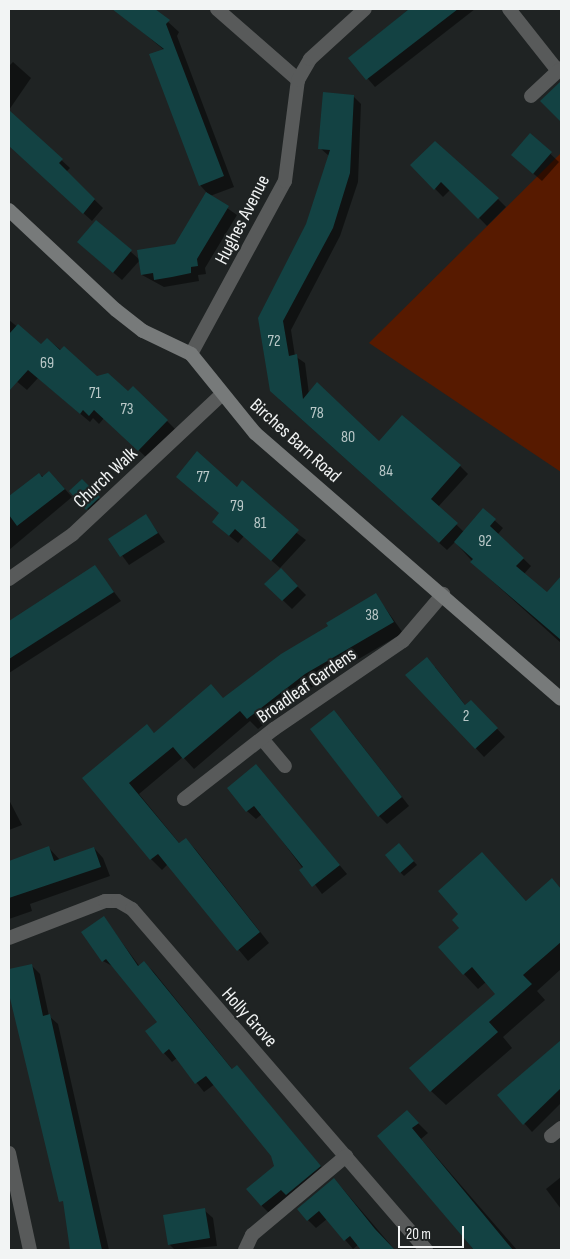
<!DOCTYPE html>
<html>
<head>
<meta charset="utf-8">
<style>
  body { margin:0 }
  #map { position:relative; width:570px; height:1259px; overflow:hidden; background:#1f2323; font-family:"Sofia Sans Condensed",sans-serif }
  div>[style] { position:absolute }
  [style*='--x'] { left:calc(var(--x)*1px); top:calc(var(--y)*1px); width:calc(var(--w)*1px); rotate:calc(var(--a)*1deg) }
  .green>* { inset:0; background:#571a00 }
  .shadow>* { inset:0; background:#0007 }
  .building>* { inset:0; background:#134243 }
  .minor>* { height:14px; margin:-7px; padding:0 7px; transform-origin:7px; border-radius:7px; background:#585a5a }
  .secondary>* { height:14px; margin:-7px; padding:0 7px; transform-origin:7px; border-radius:7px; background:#777a7a }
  span { translate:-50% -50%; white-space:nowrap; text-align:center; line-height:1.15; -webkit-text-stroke:4.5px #1f2323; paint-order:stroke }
  .number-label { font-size:16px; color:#bac8c8 }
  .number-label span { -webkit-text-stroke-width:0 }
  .street-label { font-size:19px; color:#f2f4f4 }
  .frame { position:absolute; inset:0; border:10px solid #f2f4f4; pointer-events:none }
  .scale { position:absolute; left:398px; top:1226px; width:66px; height:22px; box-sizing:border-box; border:2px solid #f2f4f4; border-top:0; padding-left:6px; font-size:15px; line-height:18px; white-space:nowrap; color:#f2f4f4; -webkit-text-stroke:4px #1f2323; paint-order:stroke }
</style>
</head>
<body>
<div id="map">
  <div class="green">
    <div style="clip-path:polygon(561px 153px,561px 472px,369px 343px)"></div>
  </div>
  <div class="shadow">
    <div style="clip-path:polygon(115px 9px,154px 9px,179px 32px,177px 36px,234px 187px,210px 196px,237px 215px,205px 268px,206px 274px,198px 275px,199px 281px,164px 287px,142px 275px,138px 251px,176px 245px,207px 193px,200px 185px,164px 50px)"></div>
    <div style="clip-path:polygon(409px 9px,475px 9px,375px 87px,350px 58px)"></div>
    <div style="clip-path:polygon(13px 62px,31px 78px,9px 110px,9px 66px)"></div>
    <div style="clip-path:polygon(353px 96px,361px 104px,358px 182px,340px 236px,291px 330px,295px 356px,305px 363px,309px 394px,379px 443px,460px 466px,468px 474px,438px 507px,464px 532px,483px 510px,503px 528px,498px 534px,531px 566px,524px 574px,547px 594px,561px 578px,561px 643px,480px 570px,455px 542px,447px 550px,279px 399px,259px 318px,307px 225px,329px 156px,320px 148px)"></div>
    <div style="clip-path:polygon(9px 112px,70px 168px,66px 172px,103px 208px,92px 221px,9px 145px)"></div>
    <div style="clip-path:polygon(530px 135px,559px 162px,542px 181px,521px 163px)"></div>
    <div style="clip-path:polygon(412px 165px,498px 199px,506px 207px,487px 226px,451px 189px,443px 197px)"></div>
    <div style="clip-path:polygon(96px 221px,140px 260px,122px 280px,87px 250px)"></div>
    <div style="clip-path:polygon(9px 320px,41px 346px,47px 339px,97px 378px,128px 392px,133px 387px,176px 430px,148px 459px,104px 418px,99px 424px,93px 418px,90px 422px,38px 378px,27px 390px,9px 375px)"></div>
    <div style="clip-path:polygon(39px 475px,57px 480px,72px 497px,9px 550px,9px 498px)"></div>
    <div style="clip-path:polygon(82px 480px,102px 502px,91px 513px,71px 491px)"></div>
    <div style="clip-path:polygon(237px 488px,306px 540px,280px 568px,244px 536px,238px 543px,222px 530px)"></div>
    <div style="clip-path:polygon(146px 516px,165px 542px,129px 565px,110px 539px)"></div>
    <div style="clip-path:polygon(95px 567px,121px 601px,9px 673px,9px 624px)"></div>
    <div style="clip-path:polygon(281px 570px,306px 595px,292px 609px,266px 584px)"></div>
    <div style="clip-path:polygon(376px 595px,403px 633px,316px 684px,258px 729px,250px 721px,194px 769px,183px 757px,139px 794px,180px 844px,186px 839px,196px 850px,269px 943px,248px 961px,168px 864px,162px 870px,151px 859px,84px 778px,147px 726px,155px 734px,223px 699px)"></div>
    <div style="clip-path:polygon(435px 667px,466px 706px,479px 710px,505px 737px,484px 757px,407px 675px)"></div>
    <div style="clip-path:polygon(342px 720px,409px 806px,387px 824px,379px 816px)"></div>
    <div style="clip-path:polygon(256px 766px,347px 874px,322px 894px,262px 814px,256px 819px,247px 811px)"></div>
    <div style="clip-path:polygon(9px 800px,22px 825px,9px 830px)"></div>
    <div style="clip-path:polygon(49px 848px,60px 860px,94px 848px,103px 858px,110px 876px,30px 904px,32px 911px,9px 919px,9px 862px)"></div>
    <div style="clip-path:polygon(402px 848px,417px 865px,404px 876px,400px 872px)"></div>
    <div style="clip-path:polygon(482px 853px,527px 902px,552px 880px,561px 890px,561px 969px,537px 991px,545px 1000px,503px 1037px,512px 1048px,446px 1105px,431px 1091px,497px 994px,486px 982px,478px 989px,464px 974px,460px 914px)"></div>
    <div style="clip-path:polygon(104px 918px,140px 967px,144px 963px,153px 971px,233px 1070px,245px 1075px,328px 1175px,270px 1214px,262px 1206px,248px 1189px,275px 1166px,272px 1156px,215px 1084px,204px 1092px,177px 1058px,172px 1062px,164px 1053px,159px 1022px,114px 967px,103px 961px)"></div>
    <div style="clip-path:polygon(32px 966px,40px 974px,49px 1016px,58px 1024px,109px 1250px,71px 1250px,65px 1206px,9px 985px,9px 970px)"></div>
    <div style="clip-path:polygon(561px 1042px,561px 1103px,532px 1132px,499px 1095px)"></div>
    <div style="clip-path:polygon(417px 1122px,428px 1133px,421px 1139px,517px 1250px,474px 1250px,379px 1136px)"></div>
    <div style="clip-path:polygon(561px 1177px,561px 1209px,546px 1189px)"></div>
    <div style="clip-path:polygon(334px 1179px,342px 1188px,395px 1250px,362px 1250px,358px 1245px,353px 1249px,327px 1219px,316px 1228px,308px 1220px)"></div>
    <div style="clip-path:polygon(204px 1210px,213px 1218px,217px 1246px,175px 1250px,169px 1244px)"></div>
  </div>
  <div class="building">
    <div style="clip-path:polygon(112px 9px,155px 9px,170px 20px,166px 24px,224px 176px,199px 186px,149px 54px,164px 49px)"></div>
    <div style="clip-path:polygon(409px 9px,458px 9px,366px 80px,348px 58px)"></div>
    <div style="clip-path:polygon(561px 81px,561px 122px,540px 101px)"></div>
    <div style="clip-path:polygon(323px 92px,354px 95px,350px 173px,333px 228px,283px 321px,289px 356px,297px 354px,303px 399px,317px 382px,379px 441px,402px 415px,461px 465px,431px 499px,458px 523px,439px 543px,270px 391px,258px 318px,306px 224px,330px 150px,318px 149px)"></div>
    <div style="clip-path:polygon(9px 110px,63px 159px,59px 163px,95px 199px,83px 214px,9px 146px)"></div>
    <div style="clip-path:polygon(530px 133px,552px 152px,533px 174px,511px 155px)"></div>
    <div style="clip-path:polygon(435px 141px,499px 198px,478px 219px,441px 182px,434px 190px,410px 165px)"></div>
    <div style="clip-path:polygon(206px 192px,229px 206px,197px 259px,198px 266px,191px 267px,191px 273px,172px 277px,154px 280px,153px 273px,141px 275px,137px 250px,175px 244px)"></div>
    <div style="clip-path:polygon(96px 220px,132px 250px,113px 273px,77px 242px)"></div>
    <div style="clip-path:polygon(18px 324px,41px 344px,47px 338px,60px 350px,64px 346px,97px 376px,108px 373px,128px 391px,133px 386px,168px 420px,138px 451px,94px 410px,89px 416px,83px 410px,80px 414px,28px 370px,9px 391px,9px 334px)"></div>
    <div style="clip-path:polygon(197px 451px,237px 487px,242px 480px,299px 530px,271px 561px,235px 529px,229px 536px,212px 522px,219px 513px,176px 477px)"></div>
    <div style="clip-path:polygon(49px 471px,65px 489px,17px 526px,9px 515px,9px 496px,39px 473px,42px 477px)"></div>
    <div style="clip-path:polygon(82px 479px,100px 497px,86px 510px,69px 491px)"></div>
    <div style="clip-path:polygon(483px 508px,496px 519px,490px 526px,524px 558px,516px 566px,547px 592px,561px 576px,561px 640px,470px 562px,473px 559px,454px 542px)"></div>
    <div style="clip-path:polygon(146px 514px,158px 533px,120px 557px,108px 539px)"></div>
    <div style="clip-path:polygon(95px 565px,114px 592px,9px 659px,9px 621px)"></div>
    <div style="clip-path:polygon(281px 568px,298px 586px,282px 601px,264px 584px)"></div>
    <div style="clip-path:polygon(376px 593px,394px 622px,305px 674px,247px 719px,240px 711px,183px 759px,173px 747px,129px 783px,179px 843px,186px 838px,260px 932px,237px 951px,158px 854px,150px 860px,82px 778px,147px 724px,154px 733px,211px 684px,223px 698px,281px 654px,328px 626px,326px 623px)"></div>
    <div style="clip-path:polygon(427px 657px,465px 705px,471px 700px,498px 728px,475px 749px,405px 675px)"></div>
    <div style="clip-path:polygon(334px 710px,402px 797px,378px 817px,310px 729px)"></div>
    <div style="clip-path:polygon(256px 764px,340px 865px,312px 887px,299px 870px,303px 867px,254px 806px,246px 812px,227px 788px)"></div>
    <div style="clip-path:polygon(399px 843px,414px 861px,400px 873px,385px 855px)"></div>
    <div style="clip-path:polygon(49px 846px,54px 861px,94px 847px,101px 867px,9px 898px,9px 861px)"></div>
    <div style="clip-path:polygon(482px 852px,526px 901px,552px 878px,561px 889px,561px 942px,523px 975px,532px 984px,489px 1022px,498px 1032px,430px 1092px,409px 1068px,495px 994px,472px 967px,463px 975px,438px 947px,459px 928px,452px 920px,458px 914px,438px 891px)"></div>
    <div style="clip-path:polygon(104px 916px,138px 966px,144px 961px,232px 1069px,237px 1065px,321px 1166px,286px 1195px,281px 1190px,261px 1206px,246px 1189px,274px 1166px,271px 1156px,206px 1076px,195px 1084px,169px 1049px,163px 1054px,145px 1031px,157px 1022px,106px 959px,102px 962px,81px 932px)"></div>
    <div style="clip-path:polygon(32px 964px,43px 1016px,50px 1014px,102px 1250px,70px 1250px,63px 1201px,59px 1202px,9px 994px,9px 969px)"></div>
    <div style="clip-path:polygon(561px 1040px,561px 1088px,523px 1125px,497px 1095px)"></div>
    <div style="clip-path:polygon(407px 1110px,419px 1123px,412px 1128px,513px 1250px,474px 1250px,377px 1136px)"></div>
    <div style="clip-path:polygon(334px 1178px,375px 1229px,395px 1250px,361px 1250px,350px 1236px,344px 1241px,319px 1211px,307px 1221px,297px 1209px)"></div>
    <div style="clip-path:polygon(205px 1208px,210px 1238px,168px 1245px,163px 1215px)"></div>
  </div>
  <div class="minor">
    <div style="--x:217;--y:9;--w:108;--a:41.2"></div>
    <div style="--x:509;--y:9;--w:79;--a:51.7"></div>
    <div style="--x:558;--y:71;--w:4;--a:-45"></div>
    <div style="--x:531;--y:96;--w:37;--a:-43"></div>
    <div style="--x:191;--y:354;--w:197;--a:-61.5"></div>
    <div style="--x:285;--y:181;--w:102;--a:-82.7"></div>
    <div style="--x:298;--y:80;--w:24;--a:-60"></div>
    <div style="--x:310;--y:59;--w:74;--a:-42.3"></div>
    <div style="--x:9;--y:579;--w:78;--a:-35.1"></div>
    <div style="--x:73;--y:534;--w:203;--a:-43.2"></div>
    <div style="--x:263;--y:740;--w:34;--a:50"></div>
    <div style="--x:184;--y:799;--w:114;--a:-37.9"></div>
    <div style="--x:274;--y:729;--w:156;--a:-34.3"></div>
    <div style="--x:403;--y:641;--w:62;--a:-49.6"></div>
    <div style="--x:9;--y:938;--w:103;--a:-21.1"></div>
    <div style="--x:105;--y:901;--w:13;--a:0"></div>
    <div style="--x:118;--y:901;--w:16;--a:30"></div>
    <div style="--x:132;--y:909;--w:450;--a:49.2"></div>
    <div style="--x:551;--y:1136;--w:13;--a:-39"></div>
    <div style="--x:9;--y:1153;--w:99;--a:77.8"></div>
    <div style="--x:245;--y:1250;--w:17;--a:-65"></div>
    <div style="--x:252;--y:1235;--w:123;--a:-40"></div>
  </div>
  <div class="secondary">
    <div style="--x:9;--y:210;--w:146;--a:43.1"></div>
    <div style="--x:116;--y:310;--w:34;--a:38"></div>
    <div style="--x:143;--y:331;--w:53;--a:25.6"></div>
    <div style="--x:191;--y:354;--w:102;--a:51"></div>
    <div style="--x:255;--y:433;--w:405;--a:41"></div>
  </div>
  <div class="number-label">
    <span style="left:274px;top:342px">72</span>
    <span style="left:47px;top:364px">69</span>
    <span style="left:95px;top:394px">71</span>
    <span style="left:127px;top:410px">73</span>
    <span style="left:317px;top:414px">78</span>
    <span style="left:348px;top:438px">80</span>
    <span style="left:386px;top:472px">84</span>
    <span style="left:203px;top:478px">77</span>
    <span style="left:237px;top:507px">79</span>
    <span style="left:260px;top:524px">81</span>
    <span style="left:485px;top:542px">92</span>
    <span style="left:372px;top:616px">38</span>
    <span style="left:466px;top:717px">2</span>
  </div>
  <div class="street-label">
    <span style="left:243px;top:220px;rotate:-63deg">Hughes Avenue</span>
    <span style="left:295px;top:441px;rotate:42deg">Birches Barn Road</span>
    <span style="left:106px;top:478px;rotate:-43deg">Church Walk</span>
    <span style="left:307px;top:686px;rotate:-35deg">Broadleaf Gardens</span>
    <span style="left:249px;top:1018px;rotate:48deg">Holly Grove</span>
  </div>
  <div class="frame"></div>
  <div class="scale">20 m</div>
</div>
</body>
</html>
